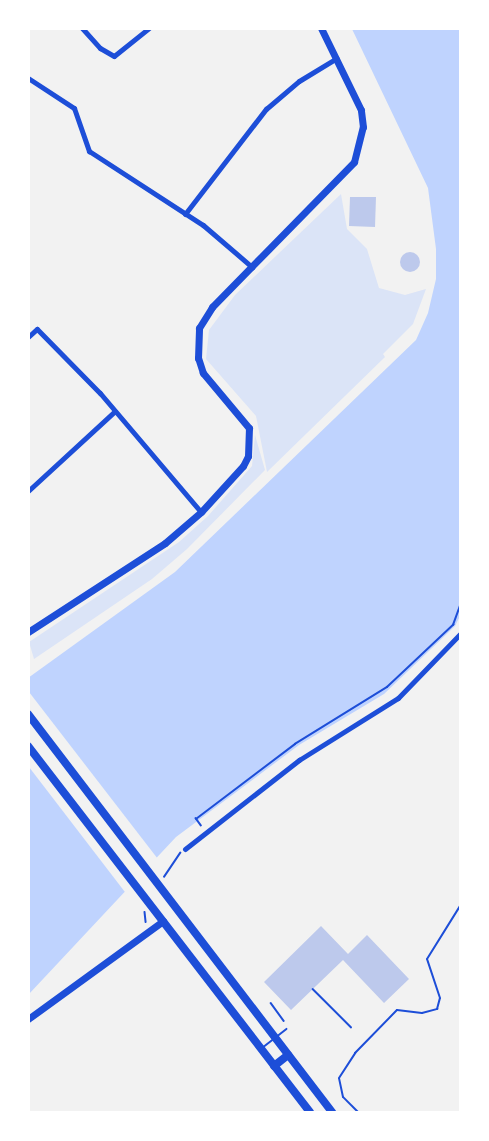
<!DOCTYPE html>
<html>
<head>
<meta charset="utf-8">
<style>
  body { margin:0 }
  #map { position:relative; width:489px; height:1141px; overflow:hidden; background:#f2f2f2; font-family:"IBM Plex Sans",sans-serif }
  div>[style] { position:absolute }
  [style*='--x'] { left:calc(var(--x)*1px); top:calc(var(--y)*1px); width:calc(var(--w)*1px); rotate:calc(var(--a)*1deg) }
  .green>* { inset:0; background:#dbe4f7 }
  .water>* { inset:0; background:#bfd3fe }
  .pier>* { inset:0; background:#f2f2f2 }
  .building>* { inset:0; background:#bdc9ec }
  .round { border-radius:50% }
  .path>* { height:1.5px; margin:-0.75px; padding:0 0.75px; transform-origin:0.75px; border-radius:0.75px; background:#1d4ed8 }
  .service>* { height:2px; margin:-1px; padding:0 1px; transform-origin:1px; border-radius:1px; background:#1d4ed8 }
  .minor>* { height:5px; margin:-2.5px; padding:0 2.5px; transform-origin:2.5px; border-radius:2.5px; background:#1d4ed8 }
  .tertiary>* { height:7px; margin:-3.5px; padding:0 3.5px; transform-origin:3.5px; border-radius:3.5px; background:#1d4ed8 }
  .primary>* { height:8px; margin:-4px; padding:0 4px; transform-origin:4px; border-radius:4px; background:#1d4ed8 }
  span { translate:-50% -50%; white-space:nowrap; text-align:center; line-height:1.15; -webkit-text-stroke:5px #fff; paint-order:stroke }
  .frame { position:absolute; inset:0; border:30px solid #fff; pointer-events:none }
</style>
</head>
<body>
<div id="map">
  <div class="green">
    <div style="clip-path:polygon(341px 194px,347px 229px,367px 249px,379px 288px,405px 295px,426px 289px,413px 324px,383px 354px,385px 357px,267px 472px,256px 416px,206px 359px,209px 330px,235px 295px)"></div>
    <div style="clip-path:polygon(255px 435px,265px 470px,187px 549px,152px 579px,34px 659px,29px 642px,179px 542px,208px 516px,252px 466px)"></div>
  </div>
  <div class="water">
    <div style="clip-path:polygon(352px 29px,460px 29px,460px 616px,455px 626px,384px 694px,299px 745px,176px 837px,29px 994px,28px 678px,175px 572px,416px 340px,428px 313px,436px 279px,436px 249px,428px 188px)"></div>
  </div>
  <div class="pier">
    <div style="clip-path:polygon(29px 692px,161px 863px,128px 896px,29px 767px)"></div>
  </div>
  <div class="building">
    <div style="clip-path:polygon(350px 197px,376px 197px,375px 227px,349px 226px)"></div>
    <div class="round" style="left:400px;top:252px;width:20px;height:20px"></div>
    <div style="clip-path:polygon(321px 926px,348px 954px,367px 935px,409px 979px,384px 1003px,343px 960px,291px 1010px,264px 982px)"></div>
  </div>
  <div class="path">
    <div style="--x:201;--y:826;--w:9;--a:-126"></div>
    <div style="--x:196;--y:819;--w:124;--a:-37.1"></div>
    <div style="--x:295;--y:744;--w:108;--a:-31.8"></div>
    <div style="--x:387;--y:687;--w:91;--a:-43.2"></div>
    <div style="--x:453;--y:625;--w:20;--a:-70"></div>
    <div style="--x:164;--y:877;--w:29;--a:-56"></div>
    <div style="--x:145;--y:912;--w:10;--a:84"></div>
    <div style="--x:313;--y:989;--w:54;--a:45"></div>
    <div style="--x:271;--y:1003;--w:22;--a:54"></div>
  </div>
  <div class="service">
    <div style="--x:262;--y:1048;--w:31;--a:-38"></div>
    <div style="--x:358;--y:1112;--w:21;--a:-135"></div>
    <div style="--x:343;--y:1097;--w:19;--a:-102"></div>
    <div style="--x:339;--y:1078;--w:30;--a:-57"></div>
    <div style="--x:355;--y:1053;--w:60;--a:-45.7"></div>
    <div style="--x:397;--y:1010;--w:25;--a:7"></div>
    <div style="--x:422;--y:1013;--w:16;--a:-15"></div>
    <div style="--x:437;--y:1009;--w:11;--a:-75"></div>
    <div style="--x:440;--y:998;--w:41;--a:-108.4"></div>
    <div style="--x:427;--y:959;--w:62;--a:-58.1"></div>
  </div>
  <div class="minor">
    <div style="--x:82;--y:28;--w:27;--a:48"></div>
    <div style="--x:100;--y:48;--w:16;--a:30"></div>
    <div style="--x:114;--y:56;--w:45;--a:-38.7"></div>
    <div style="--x:28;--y:78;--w:55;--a:33.1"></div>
    <div style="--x:74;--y:108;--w:46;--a:70.8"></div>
    <div style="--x:89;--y:151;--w:136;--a:33"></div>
    <div style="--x:203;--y:225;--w:65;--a:40.6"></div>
    <div style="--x:185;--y:214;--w:133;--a:-52.4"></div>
    <div style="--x:266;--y:109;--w:43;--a:-40.3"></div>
    <div style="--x:299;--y:81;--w:44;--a:-31.2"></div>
    <div style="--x:28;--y:337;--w:12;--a:-42"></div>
    <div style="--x:37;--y:329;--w:90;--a:45.5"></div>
    <div style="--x:100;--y:393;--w:156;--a:49.7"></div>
    <div style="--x:28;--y:491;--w:118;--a:-42.6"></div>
    <div style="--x:185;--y:849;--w:145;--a:-38"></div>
    <div style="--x:299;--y:760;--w:117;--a:-32.1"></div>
    <div style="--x:398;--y:698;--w:89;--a:-45.9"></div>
  </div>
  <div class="tertiary">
    <div style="--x:28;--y:632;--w:163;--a:-33"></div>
    <div style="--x:165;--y:543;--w:48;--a:-40.7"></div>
    <div style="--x:201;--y:512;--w:62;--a:-47.6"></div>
    <div style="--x:243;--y:466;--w:11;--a:-63"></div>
    <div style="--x:248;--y:456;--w:28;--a:-88"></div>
    <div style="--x:249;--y:428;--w:72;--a:-129.9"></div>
    <div style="--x:203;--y:373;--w:16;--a:-108"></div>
    <div style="--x:198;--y:358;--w:30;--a:-88"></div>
    <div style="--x:199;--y:328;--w:25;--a:-58"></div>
    <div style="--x:212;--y:307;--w:203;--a:-45.6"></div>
    <div style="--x:354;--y:162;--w:36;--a:-76"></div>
    <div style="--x:363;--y:127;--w:17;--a:-97"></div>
    <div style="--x:361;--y:110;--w:91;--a:-116"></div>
    <div style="--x:28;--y:1019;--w:167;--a:-36"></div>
  </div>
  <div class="primary">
    <div style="--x:28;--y:714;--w:501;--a:52.63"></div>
    <div style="--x:28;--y:746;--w:462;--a:52.4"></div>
    <div style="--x:274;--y:1066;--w:18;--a:-38"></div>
  </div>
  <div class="frame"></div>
</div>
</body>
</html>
